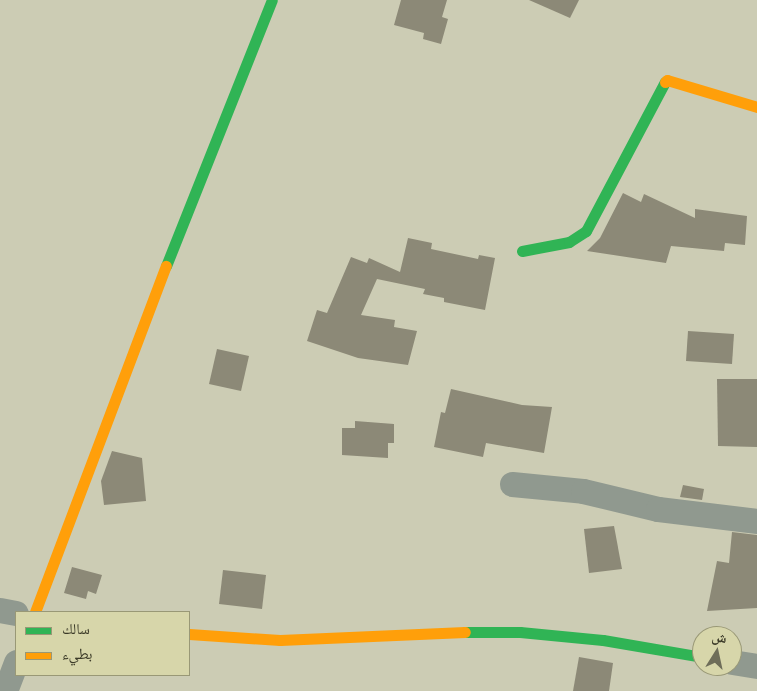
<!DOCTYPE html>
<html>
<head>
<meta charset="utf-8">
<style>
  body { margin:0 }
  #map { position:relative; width:757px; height:691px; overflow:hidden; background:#ccccb4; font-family:"Exo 2","Noto Naskh Arabic",sans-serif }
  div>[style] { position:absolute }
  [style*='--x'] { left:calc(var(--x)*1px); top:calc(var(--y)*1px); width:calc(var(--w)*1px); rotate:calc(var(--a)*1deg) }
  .building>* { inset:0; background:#8c8977 }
  .street>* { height:25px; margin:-12.5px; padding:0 12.5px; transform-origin:12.5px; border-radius:12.5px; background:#90998f }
  .fast>* { height:11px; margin:-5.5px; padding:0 5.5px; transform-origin:5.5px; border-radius:5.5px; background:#30b455 }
  .slow>* { height:11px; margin:-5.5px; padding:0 5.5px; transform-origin:5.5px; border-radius:5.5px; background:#ff9f0a }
  span { translate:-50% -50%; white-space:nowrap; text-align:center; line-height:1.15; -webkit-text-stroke:5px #d7d6aa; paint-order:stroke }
  .legend { position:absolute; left:15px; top:611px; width:175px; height:65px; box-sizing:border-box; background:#d7d6aa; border:1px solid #999876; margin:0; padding:6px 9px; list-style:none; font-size:15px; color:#3b3a28 }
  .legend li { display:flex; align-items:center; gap:10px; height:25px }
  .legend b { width:25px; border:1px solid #999876 }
  .north { position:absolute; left:692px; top:626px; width:50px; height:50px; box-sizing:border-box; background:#d7d6aa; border:1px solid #999876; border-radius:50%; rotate:10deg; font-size:14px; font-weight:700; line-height:20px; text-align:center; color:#3b3a28 }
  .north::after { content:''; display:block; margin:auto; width:18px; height:22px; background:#6e6d59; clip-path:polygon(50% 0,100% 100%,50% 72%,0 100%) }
</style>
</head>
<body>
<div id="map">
  <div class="building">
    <div style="clip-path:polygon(401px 0,447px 0,442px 17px,448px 19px,441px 44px,423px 39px,424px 33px,394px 25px)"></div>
    <div style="clip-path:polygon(529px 0,579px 0,570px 18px)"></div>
    <div style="clip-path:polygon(623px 193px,641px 202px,644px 194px,695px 218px,695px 209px,747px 216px,745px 245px,725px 243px,724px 251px,671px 246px,666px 263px,587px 251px,600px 238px)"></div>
    <div style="clip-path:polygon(408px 238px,432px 243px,431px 249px,478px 259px,479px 255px,495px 258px,485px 310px,444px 302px,444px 298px,423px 294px,425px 289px,377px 279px,361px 315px,395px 320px,394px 327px,417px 331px,408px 365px,358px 358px,307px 341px,317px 310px,327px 313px,351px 257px,367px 263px,369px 258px,400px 272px)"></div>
    <div style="clip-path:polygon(688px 331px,734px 334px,732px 364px,686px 361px)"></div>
    <div style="clip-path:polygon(217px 349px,249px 356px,241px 391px,209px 384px)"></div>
    <div style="clip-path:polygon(717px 379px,757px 379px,757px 447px,718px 446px)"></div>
    <div style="clip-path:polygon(451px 389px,522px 405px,552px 407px,544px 453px,486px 443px,483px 457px,434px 447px,441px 412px,445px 413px)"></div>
    <div style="clip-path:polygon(355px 421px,394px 424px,394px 443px,388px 443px,388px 458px,342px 455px,342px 428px,355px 428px)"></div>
    <div style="clip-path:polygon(112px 451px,142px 458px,146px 501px,104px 505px,101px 481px)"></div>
    <div style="clip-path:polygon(683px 485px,704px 489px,702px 500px,680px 497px)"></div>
    <div style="clip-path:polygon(614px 526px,622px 569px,589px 573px,584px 529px)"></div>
    <div style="clip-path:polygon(732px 532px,757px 535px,757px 608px,707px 611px,717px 561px,729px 563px)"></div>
    <div style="clip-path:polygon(72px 567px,102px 575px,96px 594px,88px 591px,86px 599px,64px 593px)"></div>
    <div style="clip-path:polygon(223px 570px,266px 575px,262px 609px,219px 604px)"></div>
    <div style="clip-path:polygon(579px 657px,613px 663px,609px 691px,573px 691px)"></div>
  </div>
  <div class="street">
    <div style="--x:512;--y:484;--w:71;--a:5.6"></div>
    <div style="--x:583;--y:491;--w:77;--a:13.5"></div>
    <div style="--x:658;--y:509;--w:100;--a:6.9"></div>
    <div style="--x:0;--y:610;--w:16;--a:11"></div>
    <div style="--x:732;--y:662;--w:25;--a:9"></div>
    <div style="--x:5;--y:691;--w:31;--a:-69"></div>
  </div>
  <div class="fast">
    <div style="--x:522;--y:251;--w:48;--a:-10.8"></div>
    <div style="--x:569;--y:242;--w:20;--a:-33"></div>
    <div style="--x:586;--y:231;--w:169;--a:-62.1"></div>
    <div style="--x:166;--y:266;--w:286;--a:-68.3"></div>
    <div style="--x:465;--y:632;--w:55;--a:0"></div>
    <div style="--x:520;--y:632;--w:83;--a:5.5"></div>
    <div style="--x:603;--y:640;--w:100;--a:9.7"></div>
  </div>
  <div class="slow">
    <div style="--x:665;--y:82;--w:3;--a:-45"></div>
    <div style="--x:667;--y:80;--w:94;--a:16.7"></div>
    <div style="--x:35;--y:612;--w:370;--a:-69.3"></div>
    <div style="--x:189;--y:634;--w:91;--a:3.8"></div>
    <div style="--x:280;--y:640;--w:185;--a:-2.5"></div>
  </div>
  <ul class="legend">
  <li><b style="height:6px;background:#30b455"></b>سالك</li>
  <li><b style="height:6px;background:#ff9f0a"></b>بطيء</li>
  </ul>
  <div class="north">ش</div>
</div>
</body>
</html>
